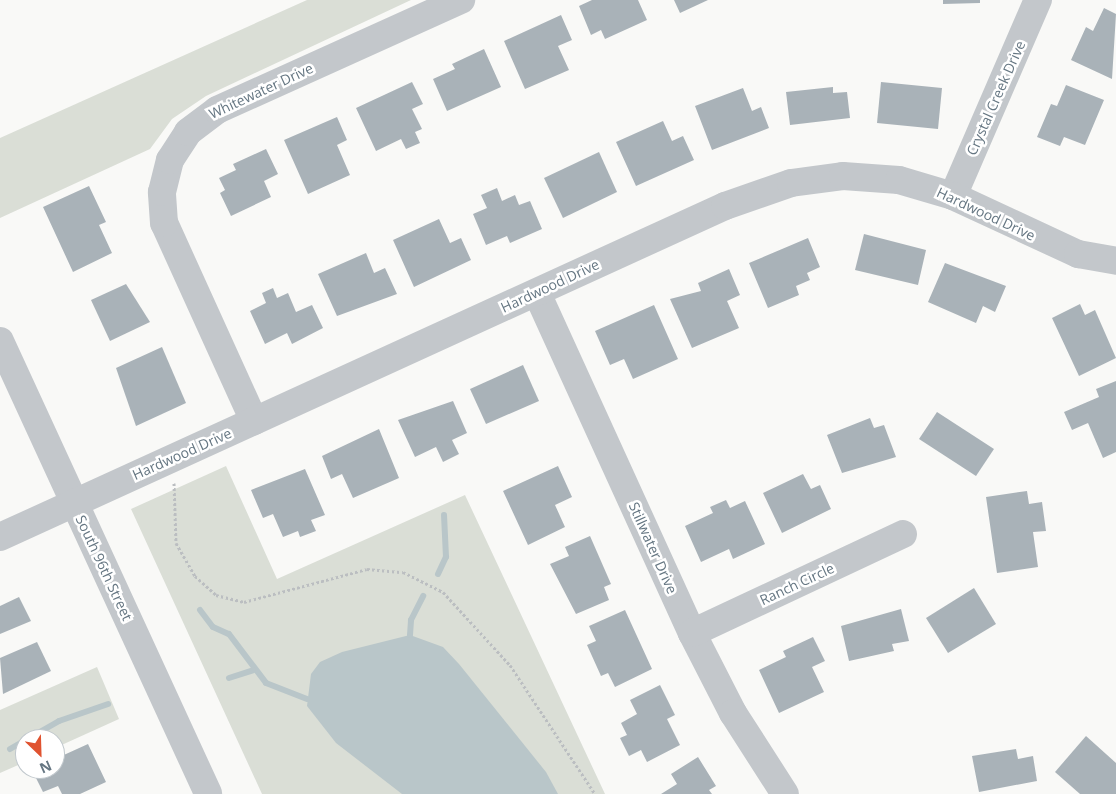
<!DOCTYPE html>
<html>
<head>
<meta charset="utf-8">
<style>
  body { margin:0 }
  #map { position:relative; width:1116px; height:794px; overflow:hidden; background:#f9f9f7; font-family:"Open Sans",sans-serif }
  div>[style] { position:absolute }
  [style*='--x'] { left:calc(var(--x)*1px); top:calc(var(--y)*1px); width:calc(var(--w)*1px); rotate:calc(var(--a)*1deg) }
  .green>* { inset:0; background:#daded6 }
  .water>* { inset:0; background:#b9c6c9 }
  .stream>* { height:6px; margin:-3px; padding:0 3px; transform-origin:3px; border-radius:3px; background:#b9c6c9 }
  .building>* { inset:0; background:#a9b2b8 }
  .path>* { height:3px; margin-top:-1.5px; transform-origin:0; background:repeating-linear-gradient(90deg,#bbbec1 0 2.5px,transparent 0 5px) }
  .minor>* { height:28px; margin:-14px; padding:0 14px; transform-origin:14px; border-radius:14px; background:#c3c7cb }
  span { translate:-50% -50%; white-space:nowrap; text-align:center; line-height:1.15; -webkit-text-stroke:5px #fff; paint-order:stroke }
  .street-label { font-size:14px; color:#657682 }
  .north { position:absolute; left:15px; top:729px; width:50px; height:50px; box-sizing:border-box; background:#fff; border:1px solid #c1c8cd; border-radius:50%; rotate:156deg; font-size:14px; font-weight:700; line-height:20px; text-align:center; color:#657682 }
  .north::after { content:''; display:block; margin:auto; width:18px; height:22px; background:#e05330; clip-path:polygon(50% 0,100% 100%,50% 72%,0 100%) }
</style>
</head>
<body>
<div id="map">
  <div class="green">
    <div style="clip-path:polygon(307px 0,411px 0,206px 96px,172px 119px,150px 149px,0 218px,0 138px)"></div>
    <div style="clip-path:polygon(226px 466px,277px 579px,465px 495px,605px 794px,262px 794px,131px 509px)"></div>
    <div style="clip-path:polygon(97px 667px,119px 719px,55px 748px,55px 739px,25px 739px,25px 762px,0 773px,0 710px)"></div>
  </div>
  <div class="water">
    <div style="clip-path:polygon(410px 635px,443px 647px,459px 664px,546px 772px,558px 794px,402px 794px,336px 743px,307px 706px,311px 674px,320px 662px,342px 652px)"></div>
  </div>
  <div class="stream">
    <div style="--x:438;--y:574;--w:19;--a:-65"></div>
    <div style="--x:446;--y:557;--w:42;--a:-92.7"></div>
    <div style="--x:200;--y:610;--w:21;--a:53"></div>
    <div style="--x:213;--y:627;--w:17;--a:24"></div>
    <div style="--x:229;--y:634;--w:61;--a:52.9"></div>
    <div style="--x:266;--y:683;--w:44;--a:21.3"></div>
    <div style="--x:410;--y:635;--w:15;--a:-86"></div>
    <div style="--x:411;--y:620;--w:27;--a:-63"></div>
    <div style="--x:229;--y:678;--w:25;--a:-18"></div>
    <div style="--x:10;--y:749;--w:56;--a:-29.7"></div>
    <div style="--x:59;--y:721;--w:52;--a:-19.1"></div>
  </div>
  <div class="building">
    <div style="clip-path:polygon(592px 0,638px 0,647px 20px,605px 39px,601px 30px,591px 35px,579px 6px)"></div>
    <div style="clip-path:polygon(674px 0,708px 0,680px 13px)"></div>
    <div style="clip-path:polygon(943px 0,980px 0,980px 3px,943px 4px)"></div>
    <div style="clip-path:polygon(1104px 8px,1116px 14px,1112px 79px,1071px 60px,1086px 27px,1093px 31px)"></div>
    <div style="clip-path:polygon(561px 15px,572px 40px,558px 46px,569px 70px,525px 89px,504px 41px)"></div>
    <div style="clip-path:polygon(484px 49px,501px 87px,447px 111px,433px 79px,455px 69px,452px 64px)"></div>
    <div style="clip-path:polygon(412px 82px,423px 104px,412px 109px,422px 129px,415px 132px,420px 143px,406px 149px,401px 139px,376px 151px,356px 108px)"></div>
    <div style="clip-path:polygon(881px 82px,942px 88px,938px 129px,877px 123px)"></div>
    <div style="clip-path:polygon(1066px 85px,1104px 100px,1085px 145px,1064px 137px,1060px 146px,1037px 137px,1051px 104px,1057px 106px)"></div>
    <div style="clip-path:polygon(833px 87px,833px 93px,847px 92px,850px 118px,790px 125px,786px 92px)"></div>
    <div style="clip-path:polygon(743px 88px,752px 111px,761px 107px,769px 128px,712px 150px,695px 106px)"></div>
    <div style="clip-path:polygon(337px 117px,347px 140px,337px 145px,350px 175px,308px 194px,284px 140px)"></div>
    <div style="clip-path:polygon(663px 121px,672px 141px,683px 136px,694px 160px,636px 186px,616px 142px)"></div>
    <div style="clip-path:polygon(266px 149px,278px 174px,264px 181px,271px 197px,231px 216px,220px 193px,225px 190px,219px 178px,236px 170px,233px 164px)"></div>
    <div style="clip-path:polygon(599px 152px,617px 192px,563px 218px,544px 178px)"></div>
    <div style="clip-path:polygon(89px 186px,106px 222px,99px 225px,112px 253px,73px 272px,43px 207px)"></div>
    <div style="clip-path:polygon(497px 188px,502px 201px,515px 195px,519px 205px,530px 201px,542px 229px,510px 243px,507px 236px,486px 245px,473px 214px,487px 208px,481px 195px)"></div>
    <div style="clip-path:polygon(439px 219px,450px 243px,461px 238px,471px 260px,414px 287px,393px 240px)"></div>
    <div style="clip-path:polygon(864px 234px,926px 250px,918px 285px,855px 270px)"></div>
    <div style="clip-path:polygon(808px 238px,820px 267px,807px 273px,810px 280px,796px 286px,799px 295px,768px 308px,749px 263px)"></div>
    <div style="clip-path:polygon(366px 253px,374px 273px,385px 268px,397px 294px,337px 316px,318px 274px)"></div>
    <div style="clip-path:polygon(945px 263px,1006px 286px,995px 312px,983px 306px,976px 323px,928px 302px)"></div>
    <div style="clip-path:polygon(729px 269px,740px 295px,727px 301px,739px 328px,692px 348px,670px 299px,701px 291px,698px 283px)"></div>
    <div style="clip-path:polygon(126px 284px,150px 322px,110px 341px,91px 300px)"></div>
    <div style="clip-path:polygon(273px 288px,277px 298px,288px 293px,296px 312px,312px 305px,323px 328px,292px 344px,287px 333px,265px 344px,250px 311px,266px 303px,262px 293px)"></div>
    <div style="clip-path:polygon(1080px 304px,1085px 315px,1095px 310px,1116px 358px,1079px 376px,1052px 318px)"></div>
    <div style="clip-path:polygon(654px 305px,678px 359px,633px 379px,624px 359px,610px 365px,595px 331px)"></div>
    <div style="clip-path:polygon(162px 347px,186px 403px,136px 426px,116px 368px)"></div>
    <div style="clip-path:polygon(523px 365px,539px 401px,486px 424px,470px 389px)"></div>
    <div style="clip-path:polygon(1116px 381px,1116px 452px,1103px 458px,1088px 423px,1072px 430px,1064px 412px,1099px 397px,1096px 389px)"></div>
    <div style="clip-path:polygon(453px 401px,467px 433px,452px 440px,459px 454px,443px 462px,436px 447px,415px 457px,398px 420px)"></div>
    <div style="clip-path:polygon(937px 412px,994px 449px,976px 476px,919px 439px)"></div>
    <div style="clip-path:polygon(870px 418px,874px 428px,884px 425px,896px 457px,842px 473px,827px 435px)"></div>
    <div style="clip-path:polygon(379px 429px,399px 478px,353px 498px,342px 474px,331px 479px,322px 456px)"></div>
    <div style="clip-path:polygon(558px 466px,572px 497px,555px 505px,565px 527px,528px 545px,503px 491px)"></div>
    <div style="clip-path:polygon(305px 469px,325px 515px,311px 520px,316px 531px,300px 537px,298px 531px,283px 537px,273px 514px,263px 518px,251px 490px)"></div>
    <div style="clip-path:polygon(803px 474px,811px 489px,820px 485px,831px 509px,782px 533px,763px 493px)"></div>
    <div style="clip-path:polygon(1027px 491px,1029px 504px,1042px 502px,1046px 531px,1033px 532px,1038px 567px,997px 573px,986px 497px)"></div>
    <div style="clip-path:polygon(726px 500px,730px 508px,745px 501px,765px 544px,733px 559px,729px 549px,701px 562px,685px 526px,713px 513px,710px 507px)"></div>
    <div style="clip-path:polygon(590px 536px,611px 584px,604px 587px,609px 600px,576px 614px,550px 564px,569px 556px,565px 547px)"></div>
    <div style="clip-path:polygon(974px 588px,996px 624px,948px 653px,926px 618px)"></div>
    <div style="clip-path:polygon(19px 597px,31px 621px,0 634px,0 606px)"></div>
    <div style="clip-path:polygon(901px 609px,909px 641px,892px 644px,894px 651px,849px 661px,841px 626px)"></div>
    <div style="clip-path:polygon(625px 610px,652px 669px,615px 687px,608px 673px,601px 676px,587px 645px,596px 641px,589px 626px)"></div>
    <div style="clip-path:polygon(813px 637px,825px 661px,812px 667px,824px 692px,779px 713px,759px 670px,786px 657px,783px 651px)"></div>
    <div style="clip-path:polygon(37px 642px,51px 671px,3px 694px,0 658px)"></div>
    <div style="clip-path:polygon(660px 685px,675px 715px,667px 719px,680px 745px,647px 762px,641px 750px,629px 756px,620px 738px,627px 735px,621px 723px,637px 714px,630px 700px)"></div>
    <div style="clip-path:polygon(1086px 736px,1116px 763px,1116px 794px,1080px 794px,1055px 772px)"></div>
    <div style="clip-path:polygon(88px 744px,106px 782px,80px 794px,62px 794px,58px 786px,43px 792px,32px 770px,55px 769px,55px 759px)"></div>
    <div style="clip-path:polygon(1016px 749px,1018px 759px,1033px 756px,1037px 781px,979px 792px,972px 756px)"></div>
    <div style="clip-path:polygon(698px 757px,716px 786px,709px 790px,712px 794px,661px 794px,677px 784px,671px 774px)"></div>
  </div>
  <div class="path">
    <div style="--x:174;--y:483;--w:60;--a:88.1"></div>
    <div style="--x:176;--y:543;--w:38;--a:60"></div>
    <div style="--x:195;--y:576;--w:28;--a:42"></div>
    <div style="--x:216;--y:595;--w:29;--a:14"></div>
    <div style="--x:244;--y:602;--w:127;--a:-15"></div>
    <div style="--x:367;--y:569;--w:36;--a:5"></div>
    <div style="--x:403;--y:572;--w:45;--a:26.6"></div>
    <div style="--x:443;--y:592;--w:99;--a:47.5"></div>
    <div style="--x:510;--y:665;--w:154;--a:56.6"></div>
  </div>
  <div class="minor">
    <div style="--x:953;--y:196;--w:214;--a:-66.6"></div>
    <div style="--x:537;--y:293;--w:374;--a:65.5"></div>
    <div style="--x:692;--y:633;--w:90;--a:62.9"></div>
    <div style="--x:733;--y:713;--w:96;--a:57.3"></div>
    <div style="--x:0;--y:341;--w:498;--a:65.3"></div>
    <div style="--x:254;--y:421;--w:217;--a:-114.4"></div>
    <div style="--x:164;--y:223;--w:31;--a:-94"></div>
    <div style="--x:162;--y:192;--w:33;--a:-76"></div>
    <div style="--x:170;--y:160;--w:33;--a:-57"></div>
    <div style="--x:188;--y:132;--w:36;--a:-37"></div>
    <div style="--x:217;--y:110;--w:268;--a:-24.3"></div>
    <div style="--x:0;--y:537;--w:797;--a:-24.54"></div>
    <div style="--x:725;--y:206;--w:70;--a:-19.2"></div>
    <div style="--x:791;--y:183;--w:52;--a:-7.7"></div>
    <div style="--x:843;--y:176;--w:56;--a:4.1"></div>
    <div style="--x:899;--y:180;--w:56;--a:16.5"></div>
    <div style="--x:953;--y:196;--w:138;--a:24.9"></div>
    <div style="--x:1078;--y:254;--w:39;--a:10"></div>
    <div style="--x:692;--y:633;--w:233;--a:-25.1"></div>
  </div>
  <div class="street-label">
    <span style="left:261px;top:91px;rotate:-25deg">Whitewater Drive</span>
    <span style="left:996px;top:98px;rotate:-66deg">Crystal Creek Drive</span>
    <span style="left:986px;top:214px;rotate:25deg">Hardwood Drive</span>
    <span style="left:550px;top:286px;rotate:-25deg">Hardwood Drive</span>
    <span style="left:182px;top:454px;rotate:-24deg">Hardwood Drive</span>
    <span style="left:653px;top:548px;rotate:66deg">Stillwater Drive</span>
    <span style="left:104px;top:568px;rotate:65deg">South 96th Street</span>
    <span style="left:797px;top:584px;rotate:-25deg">Ranch Circle</span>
  </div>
  <div class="north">N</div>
</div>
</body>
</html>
